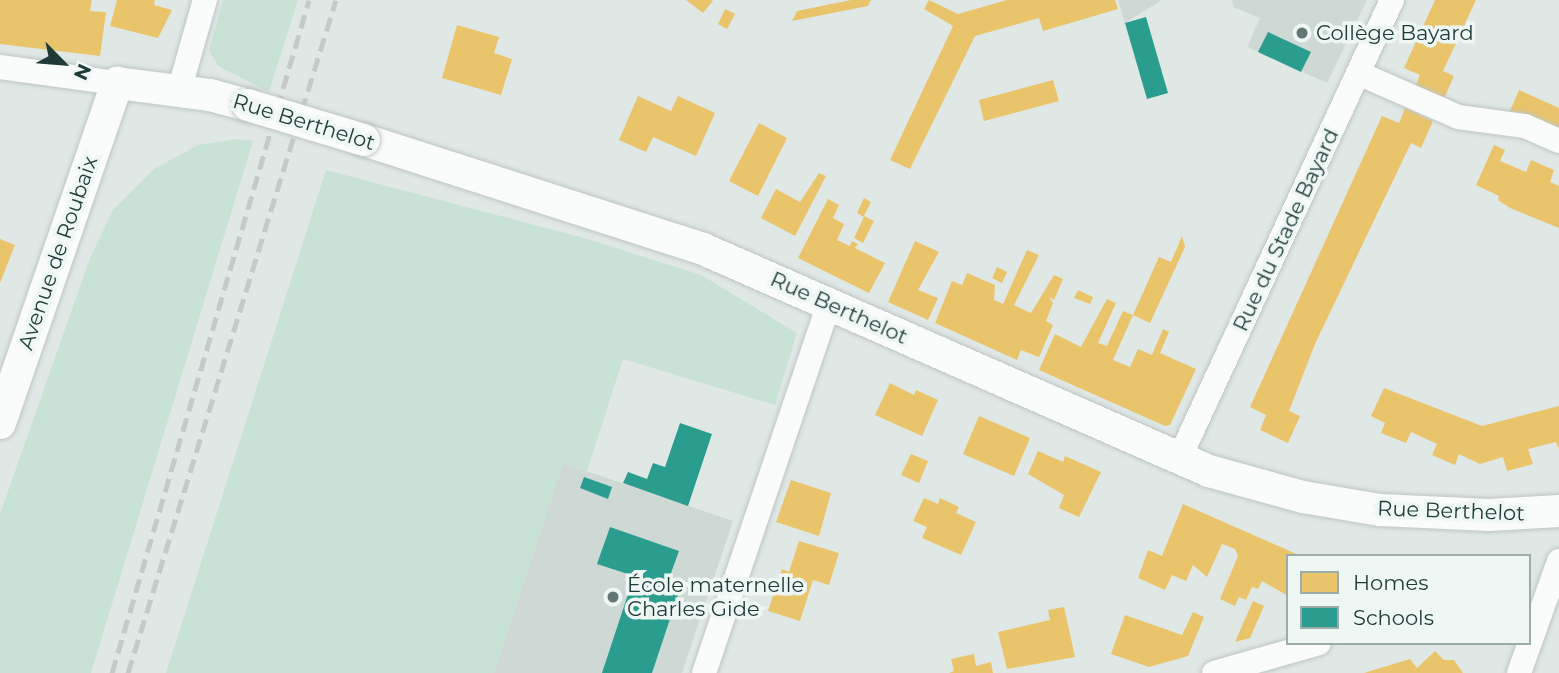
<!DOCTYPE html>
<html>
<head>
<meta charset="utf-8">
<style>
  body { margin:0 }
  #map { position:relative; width:1559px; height:673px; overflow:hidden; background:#e0e8e6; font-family:Montserrat,sans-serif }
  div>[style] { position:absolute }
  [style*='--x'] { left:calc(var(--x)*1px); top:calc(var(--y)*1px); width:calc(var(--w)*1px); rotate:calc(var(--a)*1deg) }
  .built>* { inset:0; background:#ced9d6 }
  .green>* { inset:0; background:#c8e2d5 }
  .homes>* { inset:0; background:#e9c46a }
  .schools>* { inset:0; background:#2a9d8f }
  .roads { filter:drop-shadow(0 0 2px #bdc5c3) drop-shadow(0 0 2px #bdc5c3) }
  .minor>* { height:24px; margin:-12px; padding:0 12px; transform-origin:12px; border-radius:12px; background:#fafcfb }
  .tertiary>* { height:32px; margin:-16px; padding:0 16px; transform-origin:16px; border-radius:16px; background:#fafcfb }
  .rail>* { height:5px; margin-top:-2.5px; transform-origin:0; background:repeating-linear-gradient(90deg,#c5cac9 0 14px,transparent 0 21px) }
  .bridges { filter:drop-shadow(0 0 2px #bdc5c3) drop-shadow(0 0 2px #bdc5c3) }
  .tertiary-bridge>* { height:32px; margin:-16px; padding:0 16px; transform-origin:16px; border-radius:16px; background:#fafcfb }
  .dots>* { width:19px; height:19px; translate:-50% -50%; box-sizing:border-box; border:4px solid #eef7f4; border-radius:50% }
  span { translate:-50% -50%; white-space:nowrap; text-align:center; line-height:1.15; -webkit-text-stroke:7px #eef7f4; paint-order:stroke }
  .poi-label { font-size:21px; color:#1e3b38 }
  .left { translate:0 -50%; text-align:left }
  .street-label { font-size:21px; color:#1e3b38 }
  .legend { position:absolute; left:1286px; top:554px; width:245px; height:91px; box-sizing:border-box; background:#eef7f4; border:2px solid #9baca9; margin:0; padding:9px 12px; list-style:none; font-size:21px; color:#1e3b38 }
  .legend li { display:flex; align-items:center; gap:14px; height:35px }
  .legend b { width:35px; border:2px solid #9baca9 }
  .north { position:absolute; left:28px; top:28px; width:70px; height:70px; -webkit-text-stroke:5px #eef7f4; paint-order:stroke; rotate:115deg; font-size:19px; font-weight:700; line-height:28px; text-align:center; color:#1e3b38 }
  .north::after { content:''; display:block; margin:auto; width:24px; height:32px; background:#1e3b38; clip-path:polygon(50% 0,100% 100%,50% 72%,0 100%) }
</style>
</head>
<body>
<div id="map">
  <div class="built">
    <div style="clip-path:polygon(1118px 0,1162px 0,1125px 23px)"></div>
    <div style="clip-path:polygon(1232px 0,1367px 0,1327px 83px,1247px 47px,1260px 18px,1233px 7px)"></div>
    <div style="clip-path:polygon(563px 463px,733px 521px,682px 673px,494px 673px)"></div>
  </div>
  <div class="green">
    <div style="clip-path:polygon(223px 0,298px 0,269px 92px,218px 66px,209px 50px)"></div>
    <div style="clip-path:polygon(237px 139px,253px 141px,91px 673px,0 673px,0 514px,90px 258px,113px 210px,154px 169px,198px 145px)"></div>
    <div style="clip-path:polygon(326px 170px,584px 238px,701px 275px,797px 333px,775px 405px,623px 359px,587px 471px,563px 463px,494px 673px,166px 673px)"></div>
  </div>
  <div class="homes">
    <div style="clip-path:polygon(0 0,92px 0,90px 11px,106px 12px,100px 56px,0 44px)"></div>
    <div style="clip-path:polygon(117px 0,155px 0,154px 5px,172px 10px,158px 38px,110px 26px)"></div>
    <div style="clip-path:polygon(686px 0,711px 0,713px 1px,703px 13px)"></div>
    <div style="clip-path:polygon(851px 0,871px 0,868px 6px,792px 21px,797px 11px)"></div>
    <div style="clip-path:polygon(929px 0,958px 14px,1007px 0,1115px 0,1118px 9px,1043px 31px,1039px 18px,975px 36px,910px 169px,890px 160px,953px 26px,924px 9px)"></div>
    <div style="clip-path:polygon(1435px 0,1476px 0,1443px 71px,1454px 76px,1442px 103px,1414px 90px,1420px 75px,1404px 68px)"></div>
    <div style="clip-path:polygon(725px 9px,735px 14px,727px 29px,718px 24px)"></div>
    <div style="clip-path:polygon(457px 25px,499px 37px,494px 53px,512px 59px,501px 95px,442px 78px)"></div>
    <div style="clip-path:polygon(1053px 80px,1059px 101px,984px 121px,979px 100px)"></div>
    <div style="clip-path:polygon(1519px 90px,1559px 108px,1559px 133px,1510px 111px)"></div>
    <div style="clip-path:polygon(638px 96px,671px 111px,678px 96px,715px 113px,696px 156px,653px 137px,646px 152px,619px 140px)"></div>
    <div style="clip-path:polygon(1405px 108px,1433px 121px,1421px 148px,1411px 143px,1315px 344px,1289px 411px,1300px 416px,1288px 443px,1260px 430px,1266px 415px,1250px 407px,1382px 116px,1399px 123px)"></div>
    <div style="clip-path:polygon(759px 123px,787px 138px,758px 196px,729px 181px)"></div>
    <div style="clip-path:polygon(1494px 145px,1505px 150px,1500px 161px,1526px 172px,1531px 160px,1554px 170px,1550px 182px,1559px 186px,1559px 228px,1510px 208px,1498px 200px,1499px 196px,1476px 185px)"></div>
    <div style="clip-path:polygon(819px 173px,826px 176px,795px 236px,761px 218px,776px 189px,800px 202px)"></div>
    <div style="clip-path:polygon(864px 198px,871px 202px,864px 216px,874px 221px,863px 243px,854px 238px,864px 217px,857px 213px)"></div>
    <div style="clip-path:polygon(828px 199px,839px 205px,833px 218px,844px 224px,837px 240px,850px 246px,852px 241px,858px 244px,855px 248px,885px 263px,869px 293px,798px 258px)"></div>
    <div style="clip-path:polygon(1182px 236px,1185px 247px,1150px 323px,1133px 315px,1159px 257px,1171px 262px)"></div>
    <div style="clip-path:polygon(0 239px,15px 245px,0 283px)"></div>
    <div style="clip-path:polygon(915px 241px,939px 252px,918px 290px,938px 298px,928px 320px,888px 302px)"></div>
    <div style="clip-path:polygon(1027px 250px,1039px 255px,1014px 305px,1031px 313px,1054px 275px,1063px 279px,1054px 300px,1049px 297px,1053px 303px,1046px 321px,1053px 325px,1039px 357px,1021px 350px,1017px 360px,935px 323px,952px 281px,962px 285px,967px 273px,995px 285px,994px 300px,1003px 304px)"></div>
    <div style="clip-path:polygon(997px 267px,1007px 272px,1002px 283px,992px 278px)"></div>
    <div style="clip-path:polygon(1078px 290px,1093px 297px,1090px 304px,1074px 298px)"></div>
    <div style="clip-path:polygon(1107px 299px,1116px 303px,1098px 343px,1107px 346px,1123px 311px,1133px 315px,1113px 360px,1130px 367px,1138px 349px,1152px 355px,1163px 329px,1169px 332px,1160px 353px,1196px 369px,1170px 425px,1165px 426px,1039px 370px,1055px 334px,1081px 347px)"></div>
    <div style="clip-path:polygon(890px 383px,914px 395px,916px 390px,938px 400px,922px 436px,875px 415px)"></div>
    <div style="clip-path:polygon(1384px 388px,1482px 426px,1559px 406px,1559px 449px,1556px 442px,1528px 449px,1533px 464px,1507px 471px,1503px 457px,1480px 464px,1459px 454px,1455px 465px,1432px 455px,1437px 444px,1411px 432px,1406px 443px,1381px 433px,1385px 423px,1371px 416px)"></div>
    <div style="clip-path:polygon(979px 416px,1030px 438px,1014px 476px,963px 454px)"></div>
    <div style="clip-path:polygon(1038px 451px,1063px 462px,1065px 456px,1101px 472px,1079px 517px,1059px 508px,1064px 495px,1028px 474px)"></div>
    <div style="clip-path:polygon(911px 454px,928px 461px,919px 483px,901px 475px)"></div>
    <div style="clip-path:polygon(791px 480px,831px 493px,819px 536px,776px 522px)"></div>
    <div style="clip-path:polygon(924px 498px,938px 504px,940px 498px,959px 507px,956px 513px,976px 522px,961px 555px,922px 538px,927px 527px,913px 521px)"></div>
    <div style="clip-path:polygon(1183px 504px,1301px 556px,1288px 556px,1288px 596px,1262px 581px,1258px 589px,1252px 587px,1246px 600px,1239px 597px,1235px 606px,1220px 599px,1238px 556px,1235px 549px,1222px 544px,1207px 577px,1193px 565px,1186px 581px,1172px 575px,1165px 590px,1138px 578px,1148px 550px,1162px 556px)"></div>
    <div style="clip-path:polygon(799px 541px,839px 553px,829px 585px,813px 580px,800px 621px,768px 611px,782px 569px,789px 572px)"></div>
    <div style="clip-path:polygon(1253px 601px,1264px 606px,1250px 638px,1235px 642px)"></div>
    <div style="clip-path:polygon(1064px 607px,1075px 657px,1007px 669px,998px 632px,1050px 620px,1048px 610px)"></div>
    <div style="clip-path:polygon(1193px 612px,1204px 617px,1188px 656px,1149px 667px,1111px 654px,1125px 615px,1182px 635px)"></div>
    <div style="clip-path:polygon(1435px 651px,1444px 660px,1454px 660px,1463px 673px,1364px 673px,1410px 659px,1417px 668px)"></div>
    <div style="clip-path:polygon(974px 654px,976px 666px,991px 662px,993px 673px,949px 673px,954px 671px,951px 659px)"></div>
  </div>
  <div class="schools">
    <div style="clip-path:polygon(1146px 17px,1168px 93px,1147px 99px,1125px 23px)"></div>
    <div style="clip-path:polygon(1268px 32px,1311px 52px,1301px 72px,1258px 52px)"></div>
    <div style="clip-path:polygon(680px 423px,712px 434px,688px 506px,623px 483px,628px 472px,647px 479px,653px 463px,665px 467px)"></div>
    <div style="clip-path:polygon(584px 477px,612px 487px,608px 499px,580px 488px)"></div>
    <div style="clip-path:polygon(610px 527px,679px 551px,667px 584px,680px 589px,652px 673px,602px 673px,634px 576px,597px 564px)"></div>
  </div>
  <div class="roads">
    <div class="minor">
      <div style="--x:0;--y:67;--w:118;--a:7.8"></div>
      <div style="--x:1358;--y:73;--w:109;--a:23.7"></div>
      <div style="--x:1458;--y:117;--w:68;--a:7.7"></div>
      <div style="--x:1525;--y:126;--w:37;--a:24"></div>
      <div style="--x:179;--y:91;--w:95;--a:-74.1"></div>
      <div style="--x:1179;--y:459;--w:506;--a:-65.11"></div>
      <div style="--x:704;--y:673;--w:390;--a:-71.3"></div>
      <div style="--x:1214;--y:673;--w:109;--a:-15.9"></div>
      <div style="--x:1519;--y:673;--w:119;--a:-70.3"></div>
    </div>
    <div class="tertiary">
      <div style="--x:364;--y:140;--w:356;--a:17.8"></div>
      <div style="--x:703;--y:249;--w:553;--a:23.69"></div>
      <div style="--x:1209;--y:471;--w:98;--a:15.5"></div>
      <div style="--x:1303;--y:497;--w:78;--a:9.6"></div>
      <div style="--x:1380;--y:510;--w:109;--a:2.6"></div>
      <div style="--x:1489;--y:515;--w:70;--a:-3.3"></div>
      <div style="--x:0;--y:423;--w:360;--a:-71"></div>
      <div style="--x:117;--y:83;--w:94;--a:7.4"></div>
      <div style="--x:210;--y:95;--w:39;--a:15"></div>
    </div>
  </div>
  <div class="rail">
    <div style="--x:112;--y:673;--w:701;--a:-73.68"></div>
    <div style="--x:128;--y:673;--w:704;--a:-72.83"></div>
  </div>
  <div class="bridges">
    <div class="tertiary-bridge">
      <div style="--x:248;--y:105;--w:121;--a:16.8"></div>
    </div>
  </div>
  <div class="dots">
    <div style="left:1302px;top:33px;background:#627875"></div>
    <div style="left:613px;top:597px;background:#627875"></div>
  </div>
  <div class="poi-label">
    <span class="left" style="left:1316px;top:33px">Collège Bayard</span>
    <span class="left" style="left:627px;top:597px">École maternelle<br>Charles Gide</span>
  </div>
  <div class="street-label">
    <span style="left:304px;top:122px;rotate:17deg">Rue Berthelot</span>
    <span style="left:1286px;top:230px;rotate:-65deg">Rue du Stade Bayard</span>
    <span style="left:58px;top:253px;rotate:-71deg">Avenue de Roubaix</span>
    <span style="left:839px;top:308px;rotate:24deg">Rue Berthelot</span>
    <span style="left:1451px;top:511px;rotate:2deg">Rue Berthelot</span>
  </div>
  <ul class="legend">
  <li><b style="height:19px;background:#e9c46a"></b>Homes</li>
  <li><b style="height:19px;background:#2a9d8f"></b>Schools</li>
  </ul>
  <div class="north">N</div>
</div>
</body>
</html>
